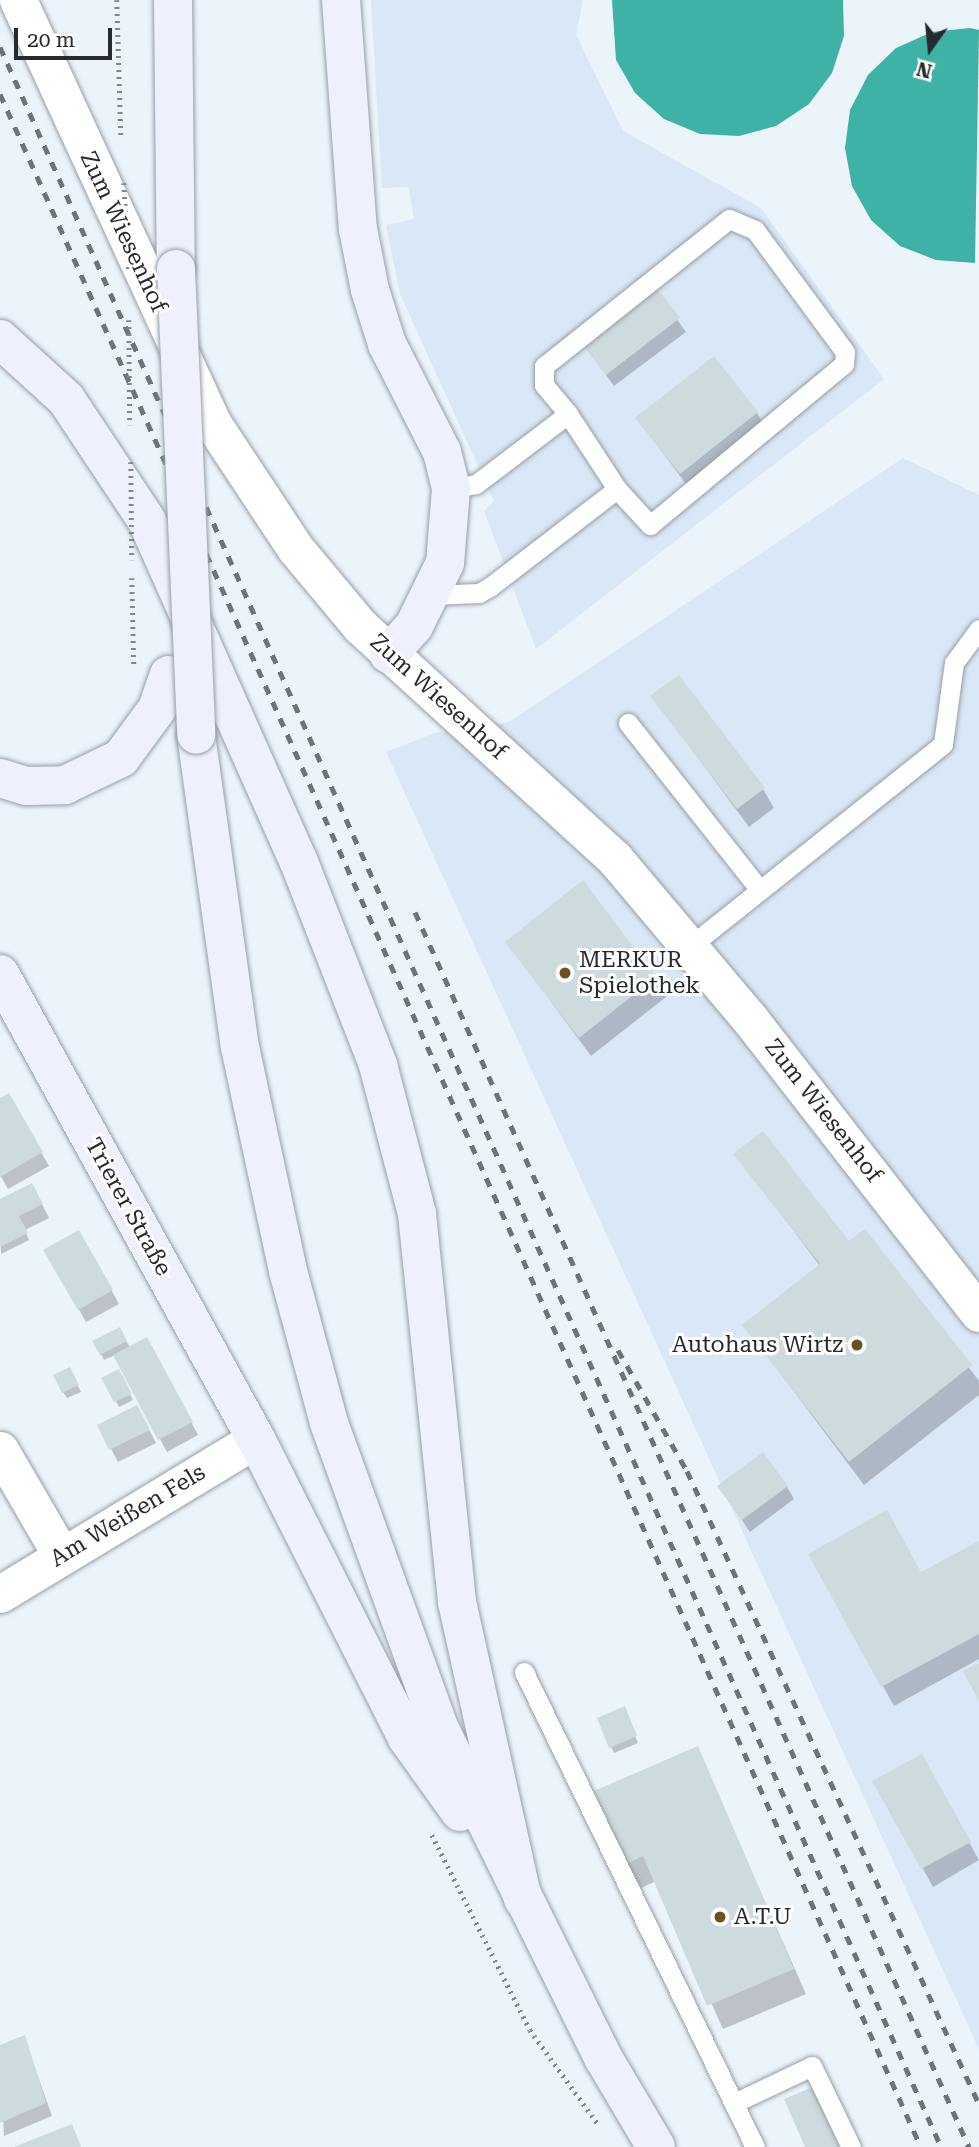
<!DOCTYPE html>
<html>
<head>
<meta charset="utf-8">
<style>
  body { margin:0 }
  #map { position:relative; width:979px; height:2147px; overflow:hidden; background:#ebf3fb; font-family:"Roboto Serif",serif }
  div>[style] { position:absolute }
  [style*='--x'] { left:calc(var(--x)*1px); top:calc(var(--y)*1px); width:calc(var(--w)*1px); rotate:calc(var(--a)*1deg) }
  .built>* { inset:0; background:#d9e7f6 }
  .water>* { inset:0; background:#3eb3a5 }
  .shadow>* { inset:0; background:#0003 }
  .building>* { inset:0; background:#cddade }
  .path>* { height:4.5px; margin-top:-2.25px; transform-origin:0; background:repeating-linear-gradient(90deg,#82878d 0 2px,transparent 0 7px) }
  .roads { filter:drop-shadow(0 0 2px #979fa6) drop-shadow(0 0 2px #979fa6) }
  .lane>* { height:19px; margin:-9.5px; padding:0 9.5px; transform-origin:9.5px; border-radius:9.5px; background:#fff }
  .street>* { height:37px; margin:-18.5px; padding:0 18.5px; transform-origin:18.5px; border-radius:18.5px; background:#fff }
  .secondary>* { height:38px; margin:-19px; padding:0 19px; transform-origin:19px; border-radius:19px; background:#eff0fd }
  .rail>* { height:5px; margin-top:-2.5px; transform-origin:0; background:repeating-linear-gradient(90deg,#6e7378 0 9px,transparent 0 18px) }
  .path-bridge>* { height:4.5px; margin-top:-2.25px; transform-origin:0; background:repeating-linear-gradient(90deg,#82878d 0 2px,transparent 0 7px) }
  .bridges { filter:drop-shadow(0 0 2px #979fa6) drop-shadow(0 0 2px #979fa6) }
  .secondary-bridge>* { height:38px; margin:-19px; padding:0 19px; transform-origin:19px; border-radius:19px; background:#eff0fd }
  .dots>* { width:19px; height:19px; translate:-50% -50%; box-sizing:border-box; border:4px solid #fff; border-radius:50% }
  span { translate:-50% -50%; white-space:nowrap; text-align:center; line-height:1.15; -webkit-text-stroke:6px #fff; paint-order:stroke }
  .street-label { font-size:23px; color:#26292d }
  .poi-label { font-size:23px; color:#26292d }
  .left { translate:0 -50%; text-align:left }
  .right { translate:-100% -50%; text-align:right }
  .north { position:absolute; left:895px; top:14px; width:70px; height:70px; -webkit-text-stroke:5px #fff; paint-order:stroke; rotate:195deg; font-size:19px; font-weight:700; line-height:28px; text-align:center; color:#26292d }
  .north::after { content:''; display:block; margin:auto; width:24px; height:32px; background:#26292d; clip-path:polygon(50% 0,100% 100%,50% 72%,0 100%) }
  .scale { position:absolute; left:14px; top:28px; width:98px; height:32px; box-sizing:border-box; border:4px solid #26292d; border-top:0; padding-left:9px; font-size:21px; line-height:24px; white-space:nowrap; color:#26292d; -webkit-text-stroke:5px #fff; paint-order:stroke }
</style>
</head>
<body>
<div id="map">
  <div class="built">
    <div style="clip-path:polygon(371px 0,583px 0,576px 35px,623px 131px,761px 208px,884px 379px,536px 649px,484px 511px,494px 501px,400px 294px,386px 225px,414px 219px,409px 187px,382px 188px)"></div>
    <div style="clip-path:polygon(903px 458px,979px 495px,979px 2049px,386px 752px,435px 733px,509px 722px)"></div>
  </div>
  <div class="water">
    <div style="clip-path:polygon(612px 0,843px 0,844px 36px,832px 73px,809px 104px,776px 126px,739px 136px,700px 134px,664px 119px,635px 93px,616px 60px)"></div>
    <div style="clip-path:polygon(970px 28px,979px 30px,975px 263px,936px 260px,900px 246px,871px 220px,852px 186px,845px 148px,850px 110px,868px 75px,896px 48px,932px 32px)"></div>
  </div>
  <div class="shadow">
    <div style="clip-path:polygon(655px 289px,686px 332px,614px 386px,583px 343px)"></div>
    <div style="clip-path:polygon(757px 413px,768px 432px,692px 492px,637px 418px)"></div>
    <div style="clip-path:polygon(653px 697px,763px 789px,774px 808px,749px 827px)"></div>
    <div style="clip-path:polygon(583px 883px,666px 997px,591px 1056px,507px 942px)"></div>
    <div style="clip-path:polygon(8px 1095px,49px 1166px,8px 1189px,0 1175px,0 1100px)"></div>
    <div style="clip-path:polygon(736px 1154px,849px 1244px,865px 1231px,979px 1381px,979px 1395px,864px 1485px,744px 1325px,820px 1266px)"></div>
    <div style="clip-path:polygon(39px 1198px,49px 1218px,25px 1230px,29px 1240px,1px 1254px,0 1201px)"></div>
    <div style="clip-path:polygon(79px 1232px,119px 1304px,86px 1322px,46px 1250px)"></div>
    <div style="clip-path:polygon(120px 1329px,130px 1348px,154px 1352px,198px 1435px,167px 1452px,115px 1355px,104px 1360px,95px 1342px)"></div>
    <div style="clip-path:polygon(118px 1371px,133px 1400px,119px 1407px,104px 1379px)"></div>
    <div style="clip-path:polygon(73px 1375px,81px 1392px,67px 1398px,63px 1392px)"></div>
    <div style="clip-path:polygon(144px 1420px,156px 1443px,118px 1462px,99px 1426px)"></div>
    <div style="clip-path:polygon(719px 1487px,787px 1487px,794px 1499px,750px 1532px)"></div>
    <div style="clip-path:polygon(979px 1543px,979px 1659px,894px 1706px,810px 1554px,921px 1574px)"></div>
    <div style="clip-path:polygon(625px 1712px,638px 1743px,614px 1753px,611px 1747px)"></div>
    <div style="clip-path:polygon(697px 1749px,806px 1994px,723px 2029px,656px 1881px,641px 1888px,627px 1863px)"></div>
    <div style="clip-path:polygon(921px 1756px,979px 1860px,933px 1887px,875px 1781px)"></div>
    <div style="clip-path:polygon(24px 2037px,52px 2116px,4px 2136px,0 2047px)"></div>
  </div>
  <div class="building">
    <div style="clip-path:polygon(655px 286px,680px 318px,606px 375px,581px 343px)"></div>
    <div style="clip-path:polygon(714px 356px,758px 412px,680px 474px,635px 418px)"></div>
    <div style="clip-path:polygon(679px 675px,765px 788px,737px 809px,650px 696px)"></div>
    <div style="clip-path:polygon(583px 880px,656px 977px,579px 1038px,505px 942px)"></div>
    <div style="clip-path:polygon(9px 1093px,43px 1152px,0 1177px,0 1098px)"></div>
    <div style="clip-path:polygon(763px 1131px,849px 1241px,865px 1229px,972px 1365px,849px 1462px,742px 1325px,820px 1264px,733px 1154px)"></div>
    <div style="clip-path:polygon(32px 1183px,43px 1204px,19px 1216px,28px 1233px,0 1247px,0 1199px)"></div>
    <div style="clip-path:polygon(79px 1230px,113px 1290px,78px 1310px,43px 1250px)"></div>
    <div style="clip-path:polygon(120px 1327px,127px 1341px,100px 1355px,92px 1341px)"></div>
    <div style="clip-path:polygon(147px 1337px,193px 1422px,158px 1440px,113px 1355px)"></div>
    <div style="clip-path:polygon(70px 1367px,79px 1385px,62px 1393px,53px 1375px)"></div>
    <div style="clip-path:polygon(119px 1369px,132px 1394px,114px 1402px,101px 1378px)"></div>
    <div style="clip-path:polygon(137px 1405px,150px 1430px,109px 1450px,97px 1425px)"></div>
    <div style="clip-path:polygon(763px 1452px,788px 1486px,742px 1520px,717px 1486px)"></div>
    <div style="clip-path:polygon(887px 1510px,921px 1572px,979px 1541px,979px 1634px,881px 1687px,808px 1554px)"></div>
    <div style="clip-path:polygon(979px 1663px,979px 1701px,963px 1671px)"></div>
    <div style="clip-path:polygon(625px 1706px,637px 1736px,609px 1748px,597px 1718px)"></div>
    <div style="clip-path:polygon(698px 1746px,794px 1969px,707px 2006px,643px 1856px,626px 1864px,594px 1791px)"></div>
    <div style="clip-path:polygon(922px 1754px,971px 1842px,921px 1869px,872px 1781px)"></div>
    <div style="clip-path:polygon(25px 2035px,46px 2103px,0 2123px,0 2045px)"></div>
    <div style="clip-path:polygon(813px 2087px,840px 2147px,805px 2147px,784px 2099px)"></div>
    <div style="clip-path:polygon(72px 2124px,81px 2147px,14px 2147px)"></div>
  </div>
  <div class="path">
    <div style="--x:117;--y:0;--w:136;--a:88.3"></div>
    <div style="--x:132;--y:578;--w:86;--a:88.7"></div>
    <div style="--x:432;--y:1835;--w:218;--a:63.3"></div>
    <div style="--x:530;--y:2030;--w:116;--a:54.1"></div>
  </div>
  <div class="roads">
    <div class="lane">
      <div style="--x:568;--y:414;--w:90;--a:56.8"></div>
      <div style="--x:432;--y:595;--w:47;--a:-2.4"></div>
      <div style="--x:479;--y:593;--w:14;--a:-30"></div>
      <div style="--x:491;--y:586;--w:159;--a:-37.6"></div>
      <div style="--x:617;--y:489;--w:49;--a:47.5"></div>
      <div style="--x:650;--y:525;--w:252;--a:-39.7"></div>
      <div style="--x:844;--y:364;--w:12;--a:-85"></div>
      <div style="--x:845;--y:352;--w:152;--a:-126.4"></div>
      <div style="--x:755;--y:230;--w:28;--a:-157"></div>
      <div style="--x:729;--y:219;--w:236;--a:141.5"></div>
      <div style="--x:544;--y:366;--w:19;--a:90"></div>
      <div style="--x:544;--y:385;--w:38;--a:50"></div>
      <div style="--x:568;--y:414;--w:116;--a:142.7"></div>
      <div style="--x:476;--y:484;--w:25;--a:169"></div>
      <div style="--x:628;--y:723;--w:213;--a:51.7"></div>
      <div style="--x:689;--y:947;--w:325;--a:-38.6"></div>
      <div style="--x:943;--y:744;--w:82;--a:-82.3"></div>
      <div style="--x:954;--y:663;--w:42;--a:-53.7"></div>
      <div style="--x:524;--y:1672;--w:528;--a:64.07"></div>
      <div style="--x:734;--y:2103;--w:86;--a:-25.4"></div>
      <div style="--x:812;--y:2066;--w:90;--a:64.3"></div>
    </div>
    <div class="street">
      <div style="--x:18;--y:0;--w:467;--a:65.3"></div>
      <div style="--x:213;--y:424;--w:149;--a:56.5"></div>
      <div style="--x:295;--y:548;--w:102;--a:50.2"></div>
      <div style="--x:360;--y:626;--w:345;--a:42.4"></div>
      <div style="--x:615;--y:859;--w:208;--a:49.9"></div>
      <div style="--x:749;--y:1018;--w:374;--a:52.1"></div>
      <div style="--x:0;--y:1450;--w:121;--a:59.8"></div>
      <div style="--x:0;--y:1594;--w:299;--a:-31.2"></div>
    </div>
    <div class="secondary">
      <div style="--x:173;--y:0;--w:269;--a:89.4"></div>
      <div style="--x:341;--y:0;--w:230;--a:85.8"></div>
      <div style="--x:358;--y:229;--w:62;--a:78.9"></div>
      <div style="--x:370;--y:290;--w:57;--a:72.5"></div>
      <div style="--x:387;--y:344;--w:121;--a:63"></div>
      <div style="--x:442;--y:452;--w:38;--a:76"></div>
      <div style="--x:451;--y:489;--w:74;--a:94.6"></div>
      <div style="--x:445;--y:563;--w:70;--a:116.2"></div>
      <div style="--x:414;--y:626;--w:38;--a:132"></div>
      <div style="--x:0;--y:339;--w:89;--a:42.3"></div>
      <div style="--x:66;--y:399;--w:146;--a:56.4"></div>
      <div style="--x:147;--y:521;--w:373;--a:66"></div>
      <div style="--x:299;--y:862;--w:218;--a:68.7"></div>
      <div style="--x:378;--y:1065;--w:154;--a:75.3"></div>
      <div style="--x:417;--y:1214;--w:390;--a:84.1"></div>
      <div style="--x:457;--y:1602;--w:304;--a:77.5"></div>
      <div style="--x:196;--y:735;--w:315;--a:82"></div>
      <div style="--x:240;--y:1047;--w:229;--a:77.9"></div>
      <div style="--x:288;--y:1271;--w:157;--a:74.9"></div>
      <div style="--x:329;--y:1423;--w:326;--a:70.1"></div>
      <div style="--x:440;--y:1729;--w:369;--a:63.6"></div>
      <div style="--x:604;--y:2059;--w:102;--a:59.4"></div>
      <div style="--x:0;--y:778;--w:27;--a:17"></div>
      <div style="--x:26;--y:786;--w:39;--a:-1"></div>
      <div style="--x:65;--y:785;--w:62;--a:-25.7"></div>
      <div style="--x:121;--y:758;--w:61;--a:-53.7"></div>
      <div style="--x:157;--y:709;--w:36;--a:-71"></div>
      <div style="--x:0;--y:974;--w:531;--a:61.17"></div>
      <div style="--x:256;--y:1439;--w:335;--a:63.2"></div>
      <div style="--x:407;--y:1738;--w:91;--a:54.4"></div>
    </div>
  </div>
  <div class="rail">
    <div style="--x:0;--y:47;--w:2301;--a:65.86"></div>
    <div style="--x:0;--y:94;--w:2250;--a:65.84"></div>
    <div style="--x:415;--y:912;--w:1354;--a:65.84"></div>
    <div style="--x:618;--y:1350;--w:139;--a:60.3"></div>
    <div style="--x:687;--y:1471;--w:697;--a:65.24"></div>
  </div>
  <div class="path-bridge">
    <div style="--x:124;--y:183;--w:89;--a:86.8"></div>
    <div style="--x:129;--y:320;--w:105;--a:89.5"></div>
    <div style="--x:131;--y:462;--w:98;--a:89.4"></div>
  </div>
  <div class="bridges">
    <div class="secondary-bridge">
      <div style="--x:176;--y:269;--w:466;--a:87.5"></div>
    </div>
  </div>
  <div class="dots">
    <div style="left:565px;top:973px;background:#685222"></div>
    <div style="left:857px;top:1345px;background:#685222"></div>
    <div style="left:720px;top:1917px;background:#685222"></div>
  </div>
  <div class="street-label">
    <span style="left:123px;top:232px;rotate:65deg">Zum Wiesenhof</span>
    <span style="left:438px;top:697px;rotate:42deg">Zum Wiesenhof</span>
    <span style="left:823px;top:1111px;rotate:52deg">Zum Wiesenhof</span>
    <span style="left:128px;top:1207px;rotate:61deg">Trierer Straße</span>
    <span style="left:128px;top:1516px;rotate:-31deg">Am Weißen Fels</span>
  </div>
  <div class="poi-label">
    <span class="left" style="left:579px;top:973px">MERKUR<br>Spielothek</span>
    <span class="right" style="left:843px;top:1345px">Autohaus Wirtz</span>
    <span class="left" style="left:734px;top:1917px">A.T.U</span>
  </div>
  <div class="north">N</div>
  <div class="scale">20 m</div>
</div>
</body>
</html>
